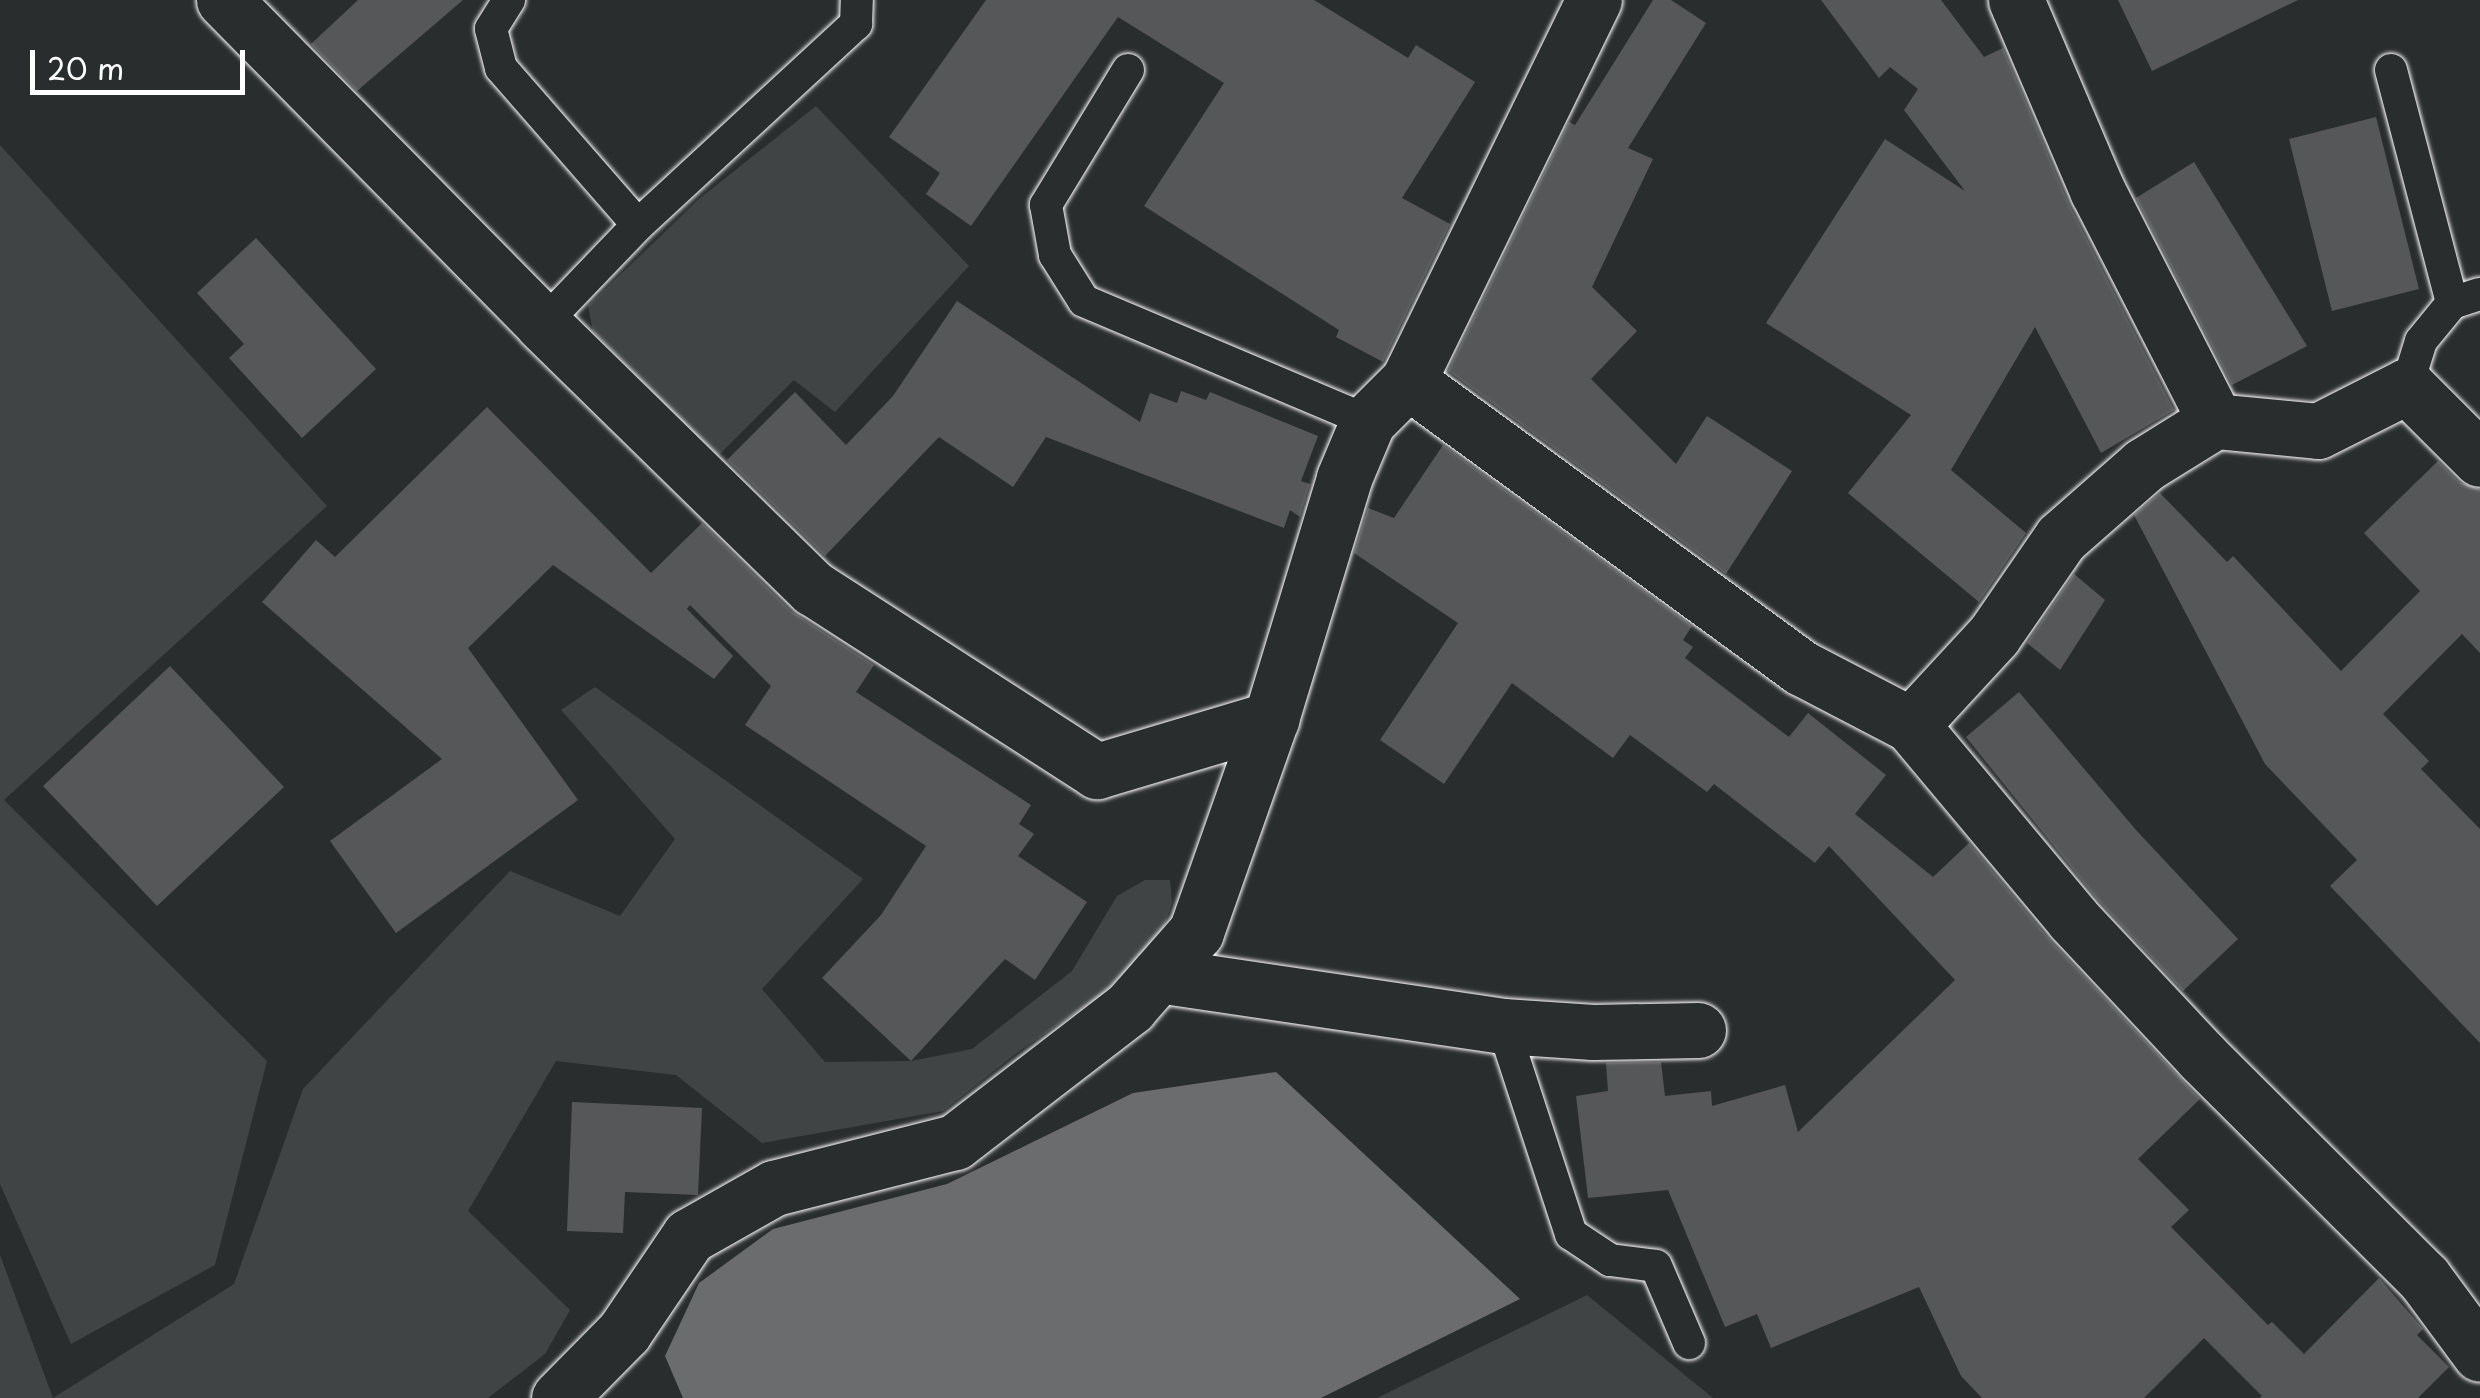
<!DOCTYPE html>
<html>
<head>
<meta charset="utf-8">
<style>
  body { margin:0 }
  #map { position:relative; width:2480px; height:1398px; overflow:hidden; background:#2a2d2e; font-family:"Playpen Sans",sans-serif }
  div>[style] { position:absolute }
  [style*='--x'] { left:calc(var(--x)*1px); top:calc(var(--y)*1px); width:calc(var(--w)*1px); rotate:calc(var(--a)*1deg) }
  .green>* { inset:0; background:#414445 }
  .water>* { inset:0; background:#6a6c6d }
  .building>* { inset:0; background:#555758 }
  .roads { filter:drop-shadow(0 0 2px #fff) drop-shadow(0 0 2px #fff) }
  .lane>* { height:32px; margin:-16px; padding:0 16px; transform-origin:16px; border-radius:16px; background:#2a2d2e }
  .street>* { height:55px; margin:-27.5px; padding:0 27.5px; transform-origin:27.5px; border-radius:27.5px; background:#2a2d2e }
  span { translate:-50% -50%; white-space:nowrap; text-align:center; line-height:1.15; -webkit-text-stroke:8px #2a2d2e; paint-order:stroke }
  .scale { position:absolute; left:30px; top:50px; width:215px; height:45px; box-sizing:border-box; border:5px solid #fff; border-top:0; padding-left:12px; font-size:30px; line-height:35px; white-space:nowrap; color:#fff; -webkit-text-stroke:8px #2a2d2e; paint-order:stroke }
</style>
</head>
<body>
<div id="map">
  <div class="green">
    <div style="clip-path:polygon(816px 106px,969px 266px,835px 412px,794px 380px,717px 457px,593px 331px,588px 306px,699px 199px)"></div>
    <div style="clip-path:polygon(0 145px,327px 506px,4px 800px,267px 1061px,215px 1265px,71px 1344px,0 1184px)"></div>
    <div style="clip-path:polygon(595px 687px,863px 879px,762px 989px,825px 1062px,911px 1061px,972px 1049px,1072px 971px,1117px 896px,1145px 880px,1170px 880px,1172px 902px,1161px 936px,1102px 995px,1019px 1051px,943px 1111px,762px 1143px,676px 1075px,556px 1061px,468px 1211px,570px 1310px,545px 1354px,488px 1398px,0 1398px,0 1255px,53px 1398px,234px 1284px,303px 1089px,510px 871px,620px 916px,675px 839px,561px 710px)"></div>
    <div style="clip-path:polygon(1587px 1295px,1713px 1398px,1377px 1398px)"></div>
  </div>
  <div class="water">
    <div style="clip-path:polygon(1276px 1072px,1520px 1299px,1321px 1398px,683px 1398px,665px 1356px,699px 1283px,773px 1229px,947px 1184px,1133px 1093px)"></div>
  </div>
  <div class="building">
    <div style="clip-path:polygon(358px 0,463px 0,357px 91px,311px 44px)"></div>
    <div style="clip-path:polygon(986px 0,1314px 0,1408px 58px,1416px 45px,1475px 82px,1402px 198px,1450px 224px,1383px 362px,1336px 337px,1339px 330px,1144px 206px,1224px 83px,1118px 17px,971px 226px,926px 194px,940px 173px,889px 137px)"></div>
    <div style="clip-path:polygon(1653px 0,1671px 0,1706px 23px,1628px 148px,1653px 159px,1592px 287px,1637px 331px,1591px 379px,1676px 464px,1707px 416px,1792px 471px,1726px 574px,1448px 371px,1569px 122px,1575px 125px)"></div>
    <div style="clip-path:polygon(1821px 0,1941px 0,1984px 57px,2003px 48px,2069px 204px,2174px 410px,2101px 453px,2035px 327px,1951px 470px,2026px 533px,1979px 602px,1848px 493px,1911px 415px,1766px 323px,1885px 139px,1965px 191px,1904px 110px,1918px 89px,1890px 67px,1879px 78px)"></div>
    <div style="clip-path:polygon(2118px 0,2298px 0,2152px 71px)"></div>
    <div style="clip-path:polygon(2376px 117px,2419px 289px,2332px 311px,2289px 139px)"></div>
    <div style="clip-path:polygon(2194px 162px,2307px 346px,2232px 385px,2136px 198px)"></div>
    <div style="clip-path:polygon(256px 238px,376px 369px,302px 438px,229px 358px,244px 344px,197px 293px)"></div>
    <div style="clip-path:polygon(957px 301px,1140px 422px,1150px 393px,1177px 403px,1181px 391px,1206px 400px,1210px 392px,1318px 436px,1301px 481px,1310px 484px,1300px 517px,1290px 510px,1284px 528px,1046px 437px,1013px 487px,939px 437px,825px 556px,727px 460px,795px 392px,846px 445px,893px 396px)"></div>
    <div style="clip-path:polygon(487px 407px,651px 573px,702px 523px,791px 611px,874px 665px,856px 692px,1031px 805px,1019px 824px,1034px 834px,1018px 856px,1087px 902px,1035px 980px,1005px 959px,911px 1061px,822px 978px,881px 915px,926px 846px,745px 725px,771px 686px,690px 605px,687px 609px,733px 656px,714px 679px,553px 565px,468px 648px,578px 800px,396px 933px,330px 841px,442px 759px,262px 602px,316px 540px,335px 557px)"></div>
    <div style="clip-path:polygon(1443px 445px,1692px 626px,1683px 640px,1693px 647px,1685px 658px,1789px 737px,1808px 713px,1886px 775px,1855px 814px,1933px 877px,1969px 843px,2050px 940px,2200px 1099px,2138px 1159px,2189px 1210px,2171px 1227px,2268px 1325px,2272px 1322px,2304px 1354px,2379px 1278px,2423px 1329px,2417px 1335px,2449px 1367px,2418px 1398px,2259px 1398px,2262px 1396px,2204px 1338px,2144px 1398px,1982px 1398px,1961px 1376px,1919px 1287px,1771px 1348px,1757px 1314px,1725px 1327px,1668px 1190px,1588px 1198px,1576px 1096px,1608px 1091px,1606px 1063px,1661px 1062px,1665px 1096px,1711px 1091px,1712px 1106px,1785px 1085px,1798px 1132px,1955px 980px,1829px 846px,1815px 863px,1714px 784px,1707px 792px,1630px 735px,1613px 758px,1512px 683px,1444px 784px,1380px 740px,1458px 623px,1354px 553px,1368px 508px,1394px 518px)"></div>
    <div style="clip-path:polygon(2438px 461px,2459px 482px,2480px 489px,2480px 653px,2462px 634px,2383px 714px,2429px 761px,2421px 769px,2480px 829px,2480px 1043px,2330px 886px,2357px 860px,2265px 764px,2134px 515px,2160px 493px,2227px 562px,2233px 556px,2341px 671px,2420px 591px,2364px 533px)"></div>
    <div style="clip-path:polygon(2074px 574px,2105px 600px,2060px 670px,2027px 643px)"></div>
    <div style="clip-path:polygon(170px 666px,284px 787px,157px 906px,43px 786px)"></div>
    <div style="clip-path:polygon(2019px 692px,2136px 830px,2238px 939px,2183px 991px,2096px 898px,1966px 737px)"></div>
    <div style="clip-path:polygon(572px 1102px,702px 1108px,698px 1195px,625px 1192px,623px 1233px,567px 1231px)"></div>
  </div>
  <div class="roads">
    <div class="lane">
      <div style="--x:509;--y:0;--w:34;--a:122"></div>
      <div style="--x:491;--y:29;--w:40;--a:75.6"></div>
      <div style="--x:501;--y:68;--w:208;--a:48.9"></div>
      <div style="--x:1128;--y:70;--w:158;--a:121.3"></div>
      <div style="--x:1046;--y:205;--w:51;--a:79.8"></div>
      <div style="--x:1055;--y:255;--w:54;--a:57.8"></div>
      <div style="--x:1084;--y:301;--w:308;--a:22.9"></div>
      <div style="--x:2391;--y:70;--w:241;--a:75.3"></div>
      <div style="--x:543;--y:324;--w:137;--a:-46.2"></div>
      <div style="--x:638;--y:225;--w:297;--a:-42.7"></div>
      <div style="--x:856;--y:24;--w:24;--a:-88"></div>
      <div style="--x:2407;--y:386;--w:47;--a:-72.7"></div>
      <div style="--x:2421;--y:341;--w:49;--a:-50.8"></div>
      <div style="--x:2452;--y:303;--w:29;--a:-18"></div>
      <div style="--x:1503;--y:1026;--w:219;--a:71.9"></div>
      <div style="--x:1571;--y:1234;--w:47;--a:33.7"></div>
      <div style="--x:1610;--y:1260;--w:46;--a:7.4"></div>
      <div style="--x:1656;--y:1266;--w:84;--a:66.8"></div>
    </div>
    <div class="street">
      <div style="--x:224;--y:0;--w:455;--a:45.4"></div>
      <div style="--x:543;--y:324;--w:378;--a:44.4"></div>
      <div style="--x:813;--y:588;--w:338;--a:32.8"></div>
      <div style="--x:1097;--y:771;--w:182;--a:-16.6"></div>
      <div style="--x:2016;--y:0;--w:207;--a:66.9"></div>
      <div style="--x:2097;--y:190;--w:259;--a:62.9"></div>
      <div style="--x:2215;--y:421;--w:103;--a:5.5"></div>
      <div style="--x:2318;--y:431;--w:100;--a:-26.8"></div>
      <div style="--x:2407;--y:386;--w:103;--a:45"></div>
      <div style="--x:1408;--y:381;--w:487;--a:36.1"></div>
      <div style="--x:1802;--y:668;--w:123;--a:27.6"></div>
      <div style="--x:1911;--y:725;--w:253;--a:50.1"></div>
      <div style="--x:2073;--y:919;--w:189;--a:46.9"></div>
      <div style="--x:2202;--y:1057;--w:313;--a:44.9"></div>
      <div style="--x:2424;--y:1278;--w:94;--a:53.6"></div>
      <div style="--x:1911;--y:725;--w:122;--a:-47.3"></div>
      <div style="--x:1994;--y:635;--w:118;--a:-55.4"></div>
      <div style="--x:2061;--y:538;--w:111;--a:-41.3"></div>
      <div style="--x:2144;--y:465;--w:84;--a:-31.8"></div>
      <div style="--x:1158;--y:975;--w:349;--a:8.4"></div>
      <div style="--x:1503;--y:1026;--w:90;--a:3.8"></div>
      <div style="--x:1593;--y:1032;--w:105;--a:-1.1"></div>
      <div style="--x:559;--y:1398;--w:93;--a:-45.4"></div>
      <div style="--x:624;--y:1332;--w:116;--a:-55.9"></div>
      <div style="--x:689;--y:1236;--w:98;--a:-29.5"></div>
      <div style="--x:774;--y:1188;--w:187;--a:-14.3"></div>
      <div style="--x:955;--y:1142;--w:221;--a:-37.6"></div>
      <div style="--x:1130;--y:1007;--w:100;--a:-48.7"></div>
      <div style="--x:1196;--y:932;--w:226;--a:-70.6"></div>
      <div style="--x:1271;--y:719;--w:252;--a:-73.1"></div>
      <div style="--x:1344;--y:478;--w:62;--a:-67.2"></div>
      <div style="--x:1368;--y:421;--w:57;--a:-45"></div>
      <div style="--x:1408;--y:381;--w:424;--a:-64"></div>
    </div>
  </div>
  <div class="scale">20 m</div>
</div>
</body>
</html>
